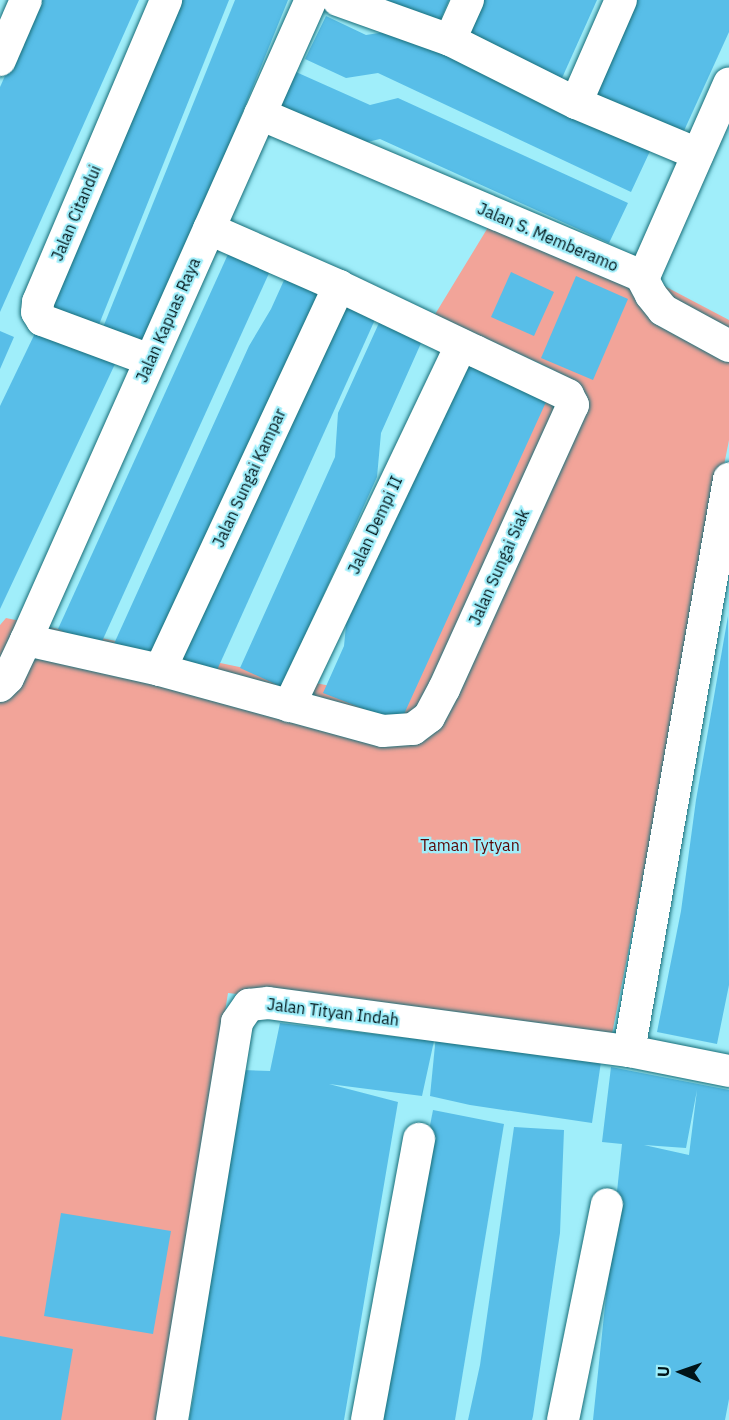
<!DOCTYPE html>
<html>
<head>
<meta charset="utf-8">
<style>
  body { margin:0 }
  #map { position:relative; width:729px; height:1420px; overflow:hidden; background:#a0eefa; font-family:"IBM Plex Sans",sans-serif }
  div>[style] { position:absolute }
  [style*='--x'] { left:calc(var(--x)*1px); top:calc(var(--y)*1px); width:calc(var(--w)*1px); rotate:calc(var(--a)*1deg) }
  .green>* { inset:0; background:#f2a499 }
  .building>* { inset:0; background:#58bee8 }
  .roads { filter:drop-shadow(0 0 2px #186e79) drop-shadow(0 0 2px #186e79) }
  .minor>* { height:32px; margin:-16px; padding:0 16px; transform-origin:16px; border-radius:16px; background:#fff }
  span { translate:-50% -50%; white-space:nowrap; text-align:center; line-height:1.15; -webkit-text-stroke:4.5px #a0eefa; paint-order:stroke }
  .street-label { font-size:16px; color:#001418 }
  .park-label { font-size:16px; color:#590606 }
  .north { position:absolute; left:651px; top:1342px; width:60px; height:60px; -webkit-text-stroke:4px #a0eefa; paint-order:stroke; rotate:272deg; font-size:16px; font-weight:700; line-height:24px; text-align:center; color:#001418 }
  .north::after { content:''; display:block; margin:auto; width:21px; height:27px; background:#001418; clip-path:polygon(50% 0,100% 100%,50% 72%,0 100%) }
</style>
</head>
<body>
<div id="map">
  <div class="green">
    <div style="clip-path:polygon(498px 211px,615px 260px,729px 320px,729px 440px,611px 1039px,228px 993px,159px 1420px,0 1420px,0 625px,6px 618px,378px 696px,554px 370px,434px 316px)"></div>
  </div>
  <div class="building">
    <div style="clip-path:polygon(39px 0,139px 0,0 312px,0 87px)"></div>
    <div style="clip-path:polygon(172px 0,229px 0,98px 327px,48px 307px)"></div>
    <div style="clip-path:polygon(235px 0,288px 0,147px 348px,102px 330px)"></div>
    <div style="clip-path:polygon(362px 0,449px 0,438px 26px)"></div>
    <div style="clip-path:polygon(481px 0,597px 0,562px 78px,464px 37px)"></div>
    <div style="clip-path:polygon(631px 0,729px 0,729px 32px,683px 133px,590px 92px)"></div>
    <div style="clip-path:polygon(326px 16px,366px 35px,398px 30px,651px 149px,631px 192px,378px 73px,346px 78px,305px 59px)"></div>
    <div style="clip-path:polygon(296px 72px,370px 105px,398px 98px,628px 203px,609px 243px,380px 139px,351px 146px,278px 113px)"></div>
    <div style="clip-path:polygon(229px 252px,270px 271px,99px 648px,58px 629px)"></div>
    <div style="clip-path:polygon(511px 272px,554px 292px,534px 336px,491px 317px)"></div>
    <div style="clip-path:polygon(576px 276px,628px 299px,593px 380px,541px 358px)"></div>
    <div style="clip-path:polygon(285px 278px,319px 292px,151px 663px,113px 646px,249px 346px,271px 309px)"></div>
    <div style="clip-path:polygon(342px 297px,378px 313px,213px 679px,176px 662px)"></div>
    <div style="clip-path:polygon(384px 312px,426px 332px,381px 433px,377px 477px,282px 687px,240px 668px,335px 457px,338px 413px)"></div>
    <div style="clip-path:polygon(38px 327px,115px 364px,0 609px,0 406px)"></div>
    <div style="clip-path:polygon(0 331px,14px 337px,0 369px)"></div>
    <div style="clip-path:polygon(463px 350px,551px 391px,400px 723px,323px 693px,344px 646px,348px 604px)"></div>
    <div style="clip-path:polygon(728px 616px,729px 985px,717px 1044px,657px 1032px,681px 911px,696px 800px)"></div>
    <div style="clip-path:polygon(280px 1023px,434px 1041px,422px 1096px,329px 1084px,398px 1102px,344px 1420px,189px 1420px,195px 1388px,199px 1327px,242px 1070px,270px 1071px)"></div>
    <div style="clip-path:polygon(436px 1035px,602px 1055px,592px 1123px,470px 1105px,430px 1096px)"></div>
    <div style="clip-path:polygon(evenodd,611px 1067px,729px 1090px,729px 1399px,725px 1420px,593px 1420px,622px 1144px,602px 1142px,611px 1067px,697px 1090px,689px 1155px,644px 1145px,686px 1148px,697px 1090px)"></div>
    <div style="clip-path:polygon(433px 1110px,504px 1124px,455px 1420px,373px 1420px)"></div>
    <div style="clip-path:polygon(514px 1127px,564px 1130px,560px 1233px,533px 1416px,532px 1420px,468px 1420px,480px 1365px)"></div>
    <div style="clip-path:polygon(61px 1213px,171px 1231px,153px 1334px,44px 1316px)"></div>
    <div style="clip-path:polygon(0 1336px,73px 1349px,61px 1420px,0 1420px)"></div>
  </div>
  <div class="roads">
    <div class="minor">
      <div style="--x:338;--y:0;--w:119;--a:19.7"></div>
      <div style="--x:450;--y:40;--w:141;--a:26.6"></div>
      <div style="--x:576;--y:103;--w:132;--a:22.7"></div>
      <div style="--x:450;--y:40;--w:44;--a:-65.8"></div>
      <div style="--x:0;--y:60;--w:65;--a:-66.6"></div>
      <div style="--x:576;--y:103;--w:112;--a:-66.4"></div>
      <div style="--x:260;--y:114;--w:414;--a:23"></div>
      <div style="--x:641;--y:276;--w:6;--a:-39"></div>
      <div style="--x:646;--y:272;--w:206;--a:-66.2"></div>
      <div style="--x:641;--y:276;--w:21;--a:62"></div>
      <div style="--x:651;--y:295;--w:19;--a:51"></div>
      <div style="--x:663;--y:310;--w:75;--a:28.6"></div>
      <div style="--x:150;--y:360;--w:115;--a:-159.7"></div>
      <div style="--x:42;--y:320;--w:9;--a:-122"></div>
      <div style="--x:37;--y:312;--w:10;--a:-84"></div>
      <div style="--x:38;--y:302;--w:328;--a:-67"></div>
      <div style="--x:26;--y:640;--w:137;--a:12.6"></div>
      <div style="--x:160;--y:670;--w:231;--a:15.3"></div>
      <div style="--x:383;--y:731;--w:30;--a:-4"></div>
      <div style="--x:413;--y:729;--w:20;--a:-37"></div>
      <div style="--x:429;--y:717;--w:32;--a:-62"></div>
      <div style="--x:444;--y:689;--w:312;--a:-65.6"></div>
      <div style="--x:573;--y:405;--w:11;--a:-117"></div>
      <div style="--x:568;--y:395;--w:103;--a:-154.7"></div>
      <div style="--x:475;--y:351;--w:151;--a:-154.5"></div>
      <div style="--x:339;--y:286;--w:142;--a:-156.3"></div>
      <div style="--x:160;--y:670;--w:424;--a:-65"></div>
      <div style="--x:0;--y:686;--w:11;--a:-45"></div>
      <div style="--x:8;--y:678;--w:42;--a:-64.7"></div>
      <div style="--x:26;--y:640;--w:701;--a:-66"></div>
      <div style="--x:289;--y:706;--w:400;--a:-64.5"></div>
      <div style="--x:629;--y:1051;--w:581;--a:-80.08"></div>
      <div style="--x:172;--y:1420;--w:403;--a:-80.7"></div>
      <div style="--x:237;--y:1022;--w:21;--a:-55"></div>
      <div style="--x:249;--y:1005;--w:19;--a:-6"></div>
      <div style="--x:268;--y:1003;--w:364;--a:7.6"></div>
      <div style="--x:629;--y:1051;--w:102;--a:11.3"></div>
      <div style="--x:367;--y:1420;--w:286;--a:-79.5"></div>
      <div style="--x:563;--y:1420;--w:220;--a:-78.5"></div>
    </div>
  </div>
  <div class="street-label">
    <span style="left:76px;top:213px;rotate:-67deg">Jalan Citandui</span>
    <span style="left:548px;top:237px;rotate:23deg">Jalan S. Memberamo</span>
    <span style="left:168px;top:320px;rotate:-66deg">Jalan Kapuas Raya</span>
    <span style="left:249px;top:478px;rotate:-65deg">Jalan Sungai Kampar</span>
    <span style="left:375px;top:525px;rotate:-65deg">Jalan Dempi II</span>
    <span style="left:499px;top:567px;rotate:-66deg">Jalan Sungai Siak</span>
    <span style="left:333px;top:1012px;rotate:7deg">Jalan Tityan Indah</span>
  </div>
  <div class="park-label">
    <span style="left:470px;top:845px">Taman Tytyan</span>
  </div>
  <div class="north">U</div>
</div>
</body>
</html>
